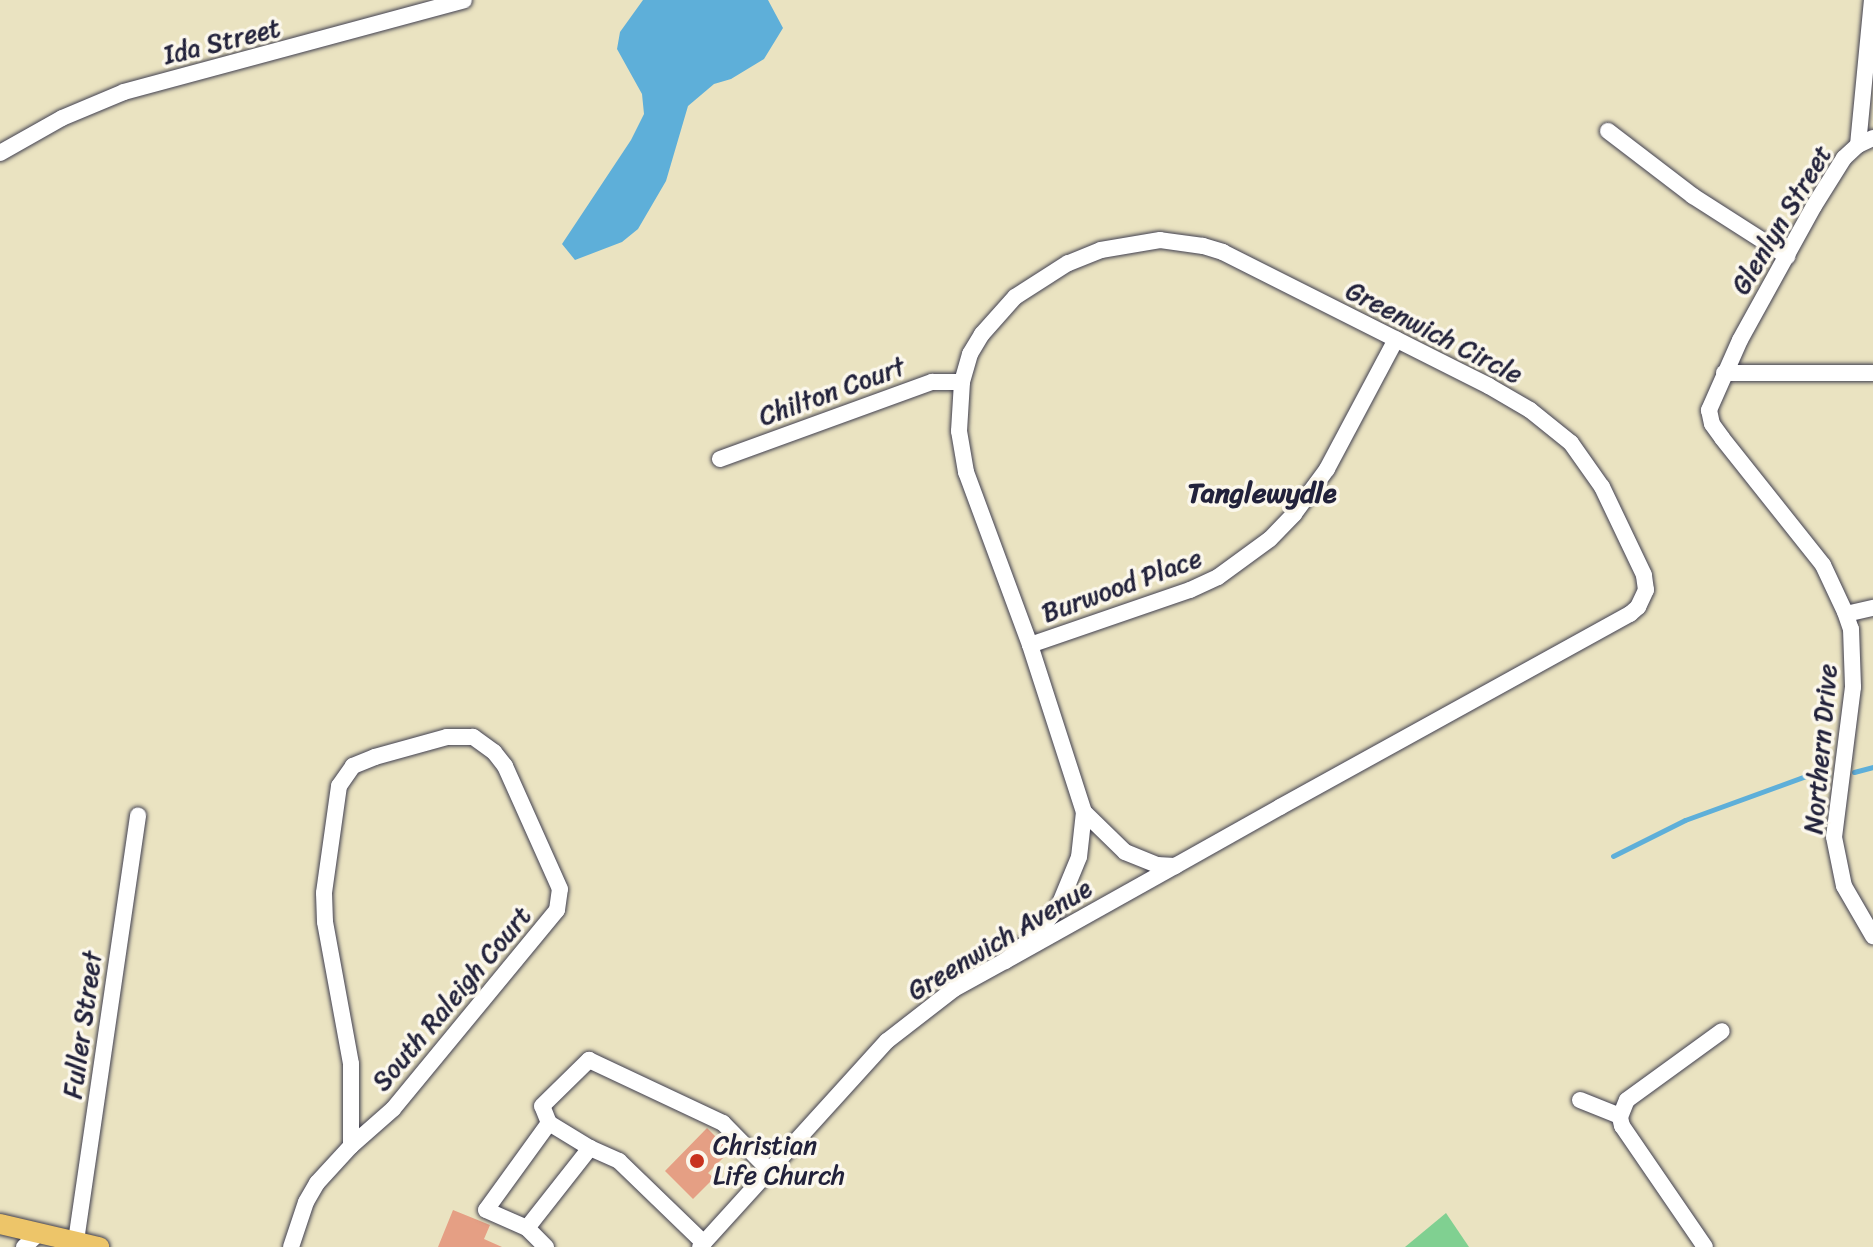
<!DOCTYPE html>
<html>
<head>
<meta charset="utf-8">
<style>
  body { margin:0 }
  #map { position:relative; width:1873px; height:1247px; overflow:hidden; background:#eae3c1; font-family:Sriracha,sans-serif }
  div>[style] { position:absolute }
  [style*='--x'] { left:calc(var(--x)*1px); top:calc(var(--y)*1px); width:calc(var(--w)*1px); rotate:calc(var(--a)*1deg) }
  .green>* { inset:0; background:#80d091 }
  .water>* { inset:0; background:#5eafd9 }
  .stream>* { height:5px; margin:-2.5px; padding:0 2.5px; transform-origin:2.5px; border-radius:2.5px; background:#5eafd9 }
  .building>* { inset:0; background:#e59f84 }
  .roads { filter:drop-shadow(0 0 2px #403f4f) drop-shadow(0 0 2px #403f4f) }
  .minor>* { height:16px; margin:-8px; padding:0 8px; transform-origin:8px; border-radius:8px; background:#fff }
  .major>* { height:20px; margin:-10px; padding:0 10px; transform-origin:10px; border-radius:10px; background:#edc569 }
  .dots>* { width:22px; height:22px; translate:-50% -50%; box-sizing:border-box; border:4px solid #fbf7ec; border-radius:50% }
  span { translate:-50% -50%; white-space:nowrap; text-align:center; line-height:1.15; -webkit-text-stroke:7px #fbf7ec; paint-order:stroke }
  .street-label { font-size:26px; color:#22223b }
  .poi-label { font-size:26px; color:#22223b }
  .left { translate:0 -50%; text-align:left }
  .neighbourhood-label { font-size:28px; color:#22223b; font-weight:700 }
</style>
</head>
<body>
<div id="map">
  <div class="green">
    <div style="clip-path:polygon(1446px 1213px,1469px 1247px,1405px 1247px)"></div>
  </div>
  <div class="water">
    <div style="clip-path:polygon(643px 0,768px 0,783px 28px,764px 59px,731px 79px,714px 84px,688px 106px,666px 181px,638px 229px,622px 242px,575px 260px,562px 244px,631px 140px,644px 114px,642px 94px,617px 49px,620px 32px)"></div>
  </div>
  <div class="stream">
    <div style="--x:1854;--y:772;--w:20;--a:-15"></div>
    <div style="--x:1613;--y:856;--w:80;--a:-26.6"></div>
    <div style="--x:1685;--y:820;--w:129;--a:-20"></div>
    <div style="--x:1806;--y:776;--w:22;--a:-5"></div>
  </div>
  <div class="building">
    <div style="clip-path:polygon(707px 1128px,730px 1151px,708px 1173px,714px 1178px,693px 1199px,665px 1171px)"></div>
    <div style="clip-path:polygon(453px 1210px,490px 1225px,484px 1239px,502px 1247px,438px 1247px)"></div>
  </div>
  <div class="roads">
    <div class="minor">
      <div style="--x:1608;--y:131;--w:107;--a:37.4"></div>
      <div style="--x:1693;--y:196;--w:112;--a:32.6"></div>
      <div style="--x:1873;--y:138;--w:17;--a:155"></div>
      <div style="--x:1858;--y:145;--w:19;--a:137"></div>
      <div style="--x:1844;--y:158;--w:57;--a:122"></div>
      <div style="--x:1814;--y:206;--w:153;--a:118.9"></div>
      <div style="--x:1740;--y:340;--w:77;--a:113.9"></div>
      <div style="--x:1709;--y:410;--w:14;--a:78"></div>
      <div style="--x:1712;--y:424;--w:17;--a:54"></div>
      <div style="--x:1722;--y:438;--w:162;--a:51.5"></div>
      <div style="--x:1823;--y:565;--w:52;--a:64.9"></div>
      <div style="--x:1845;--y:612;--w:18;--a:71"></div>
      <div style="--x:1851;--y:629;--w:58;--a:88"></div>
      <div style="--x:1853;--y:687;--w:151;--a:97.2"></div>
      <div style="--x:1834;--y:837;--w:50;--a:78.5"></div>
      <div style="--x:1844;--y:886;--w:58;--a:59.9"></div>
      <div style="--x:1858;--y:145;--w:146;--a:-84.5"></div>
      <div style="--x:0;--y:153;--w:71;--a:-29.4"></div>
      <div style="--x:62;--y:118;--w:67;--a:-22.8"></div>
      <div style="--x:124;--y:92;--w:352;--a:-15.1"></div>
      <div style="--x:1724;--y:373;--w:149;--a:0"></div>
      <div style="--x:720;--y:459;--w:226;--a:-20"></div>
      <div style="--x:932;--y:382;--w:30;--a:0"></div>
      <div style="--x:1846;--y:614;--w:28;--a:-13"></div>
      <div style="--x:1030;--y:645;--w:169;--a:-19"></div>
      <div style="--x:1190;--y:590;--w:31;--a:-25"></div>
      <div style="--x:1218;--y:577;--w:64;--a:-36.2"></div>
      <div style="--x:1270;--y:539;--w:35;--a:-46"></div>
      <div style="--x:1294;--y:514;--w:56;--a:-53.7"></div>
      <div style="--x:1327;--y:469;--w:147;--a:-62"></div>
      <div style="--x:1084;--y:812;--w:57;--a:44.3"></div>
      <div style="--x:1125;--y:852;--w:35;--a:22"></div>
      <div style="--x:1157;--y:865;--w:18;--a:3"></div>
      <div style="--x:1580;--y:1100;--w:43;--a:21.8"></div>
      <div style="--x:549;--y:1123;--w:18;--a:-112"></div>
      <div style="--x:542;--y:1106;--w:66;--a:-44.4"></div>
      <div style="--x:589;--y:1060;--w:148;--a:25.2"></div>
      <div style="--x:723;--y:1123;--w:69;--a:45.6"></div>
      <div style="--x:590;--y:1148;--w:32;--a:24"></div>
      <div style="--x:619;--y:1161;--w:118;--a:44"></div>
      <div style="--x:527;--y:1228;--w:102;--a:-51.8"></div>
      <div style="--x:590;--y:1148;--w:48;--a:-148.6"></div>
      <div style="--x:549;--y:1123;--w:107;--a:125.9"></div>
      <div style="--x:486;--y:1210;--w:45;--a:23.7"></div>
      <div style="--x:527;--y:1228;--w:27;--a:45"></div>
      <div style="--x:76;--y:1241;--w:430;--a:-81.7"></div>
      <div style="--x:24;--y:1247;--w:21;--a:-43"></div>
      <div style="--x:291;--y:1247;--w:47;--a:-71.6"></div>
      <div style="--x:306;--y:1202;--w:22;--a:-60"></div>
      <div style="--x:317;--y:1183;--w:50;--a:-47.4"></div>
      <div style="--x:351;--y:1146;--w:56;--a:-41.4"></div>
      <div style="--x:393;--y:1109;--w:258;--a:-50.5"></div>
      <div style="--x:557;--y:910;--w:21;--a:-82"></div>
      <div style="--x:560;--y:889;--w:135;--a:-114.1"></div>
      <div style="--x:505;--y:766;--w:18;--a:-128"></div>
      <div style="--x:494;--y:752;--w:26;--a:-144"></div>
      <div style="--x:473;--y:737;--w:26;--a:180"></div>
      <div style="--x:447;--y:737;--w:75;--a:164.5"></div>
      <div style="--x:375;--y:757;--w:24;--a:158"></div>
      <div style="--x:353;--y:766;--w:24;--a:125"></div>
      <div style="--x:339;--y:786;--w:108;--a:98"></div>
      <div style="--x:324;--y:893;--w:29;--a:88"></div>
      <div style="--x:325;--y:922;--w:144;--a:79.6"></div>
      <div style="--x:351;--y:1064;--w:82;--a:90"></div>
      <div style="--x:700;--y:1247;--w:278;--a:-47.8"></div>
      <div style="--x:887;--y:1041;--w:85;--a:-37.8"></div>
      <div style="--x:954;--y:989;--w:58;--a:-28.8"></div>
      <div style="--x:1005;--y:961;--w:195;--a:-29.2"></div>
      <div style="--x:1175;--y:866;--w:120;--a:-29.3"></div>
      <div style="--x:1280;--y:807;--w:400;--a:-28.9"></div>
      <div style="--x:1630;--y:614;--w:11;--a:-41"></div>
      <div style="--x:1638;--y:607;--w:19;--a:-65"></div>
      <div style="--x:1646;--y:590;--w:15;--a:-98"></div>
      <div style="--x:1644;--y:575;--w:98;--a:-115.5"></div>
      <div style="--x:1602;--y:487;--w:54;--a:-125.2"></div>
      <div style="--x:1571;--y:443;--w:53;--a:-141.2"></div>
      <div style="--x:1530;--y:410;--w:48;--a:-149.7"></div>
      <div style="--x:1489;--y:386;--w:298;--a:-153.3"></div>
      <div style="--x:1223;--y:252;--w:21;--a:-163"></div>
      <div style="--x:1203;--y:246;--w:43;--a:-172.1"></div>
      <div style="--x:1160;--y:240;--w:60;--a:170.4"></div>
      <div style="--x:1101;--y:250;--w:35;--a:158"></div>
      <div style="--x:1068;--y:263;--w:63;--a:147.3"></div>
      <div style="--x:1015;--y:297;--w:50;--a:131.7"></div>
      <div style="--x:982;--y:334;--w:23;--a:121"></div>
      <div style="--x:970;--y:354;--w:29;--a:106"></div>
      <div style="--x:962;--y:382;--w:49;--a:93.5"></div>
      <div style="--x:959;--y:431;--w:42;--a:80.3"></div>
      <div style="--x:966;--y:472;--w:184;--a:69.7"></div>
      <div style="--x:1030;--y:645;--w:176;--a:72.1"></div>
      <div style="--x:1084;--y:812;--w:45;--a:96.3"></div>
      <div style="--x:1079;--y:857;--w:55;--a:112.4"></div>
      <div style="--x:1058;--y:908;--w:37;--a:131"></div>
      <div style="--x:1034;--y:936;--w:38;--a:139"></div>
      <div style="--x:1705;--y:1247;--w:147;--a:-124.4"></div>
      <div style="--x:1622;--y:1126;--w:9;--a:-103"></div>
      <div style="--x:1620;--y:1117;--w:18;--a:-68"></div>
      <div style="--x:1627;--y:1100;--w:117;--a:-36"></div>
    </div>
    <div class="major">
      <div style="--x:0;--y:1224;--w:102;--a:13.1"></div>
    </div>
  </div>
  <div class="dots">
    <div style="left:697px;top:1161px;background:#c8321e"></div>
  </div>
  <div class="street-label">
    <span style="left:222px;top:42px;rotate:-14deg">Ida Street</span>
    <span style="left:1782px;top:220px;rotate:-59deg">Glenlyn Street</span>
    <span style="left:1434px;top:333px;rotate:27deg">Greenwich Circle</span>
    <span style="left:832px;top:392px;rotate:-20deg">Chilton Court</span>
    <span style="left:1122px;top:586px;rotate:-20deg">Burwood Place</span>
    <span style="left:1821px;top:749px;rotate:-85deg">Northern Drive</span>
    <span style="left:1000px;top:940px;rotate:-31deg">Greenwich Avenue</span>
    <span style="left:452px;top:999px;rotate:-50deg">South Raleigh Court</span>
    <span style="left:83px;top:1025px;rotate:-82deg">Fuller Street</span>
  </div>
  <div class="poi-label">
    <span class="left" style="left:713px;top:1161px">Christian<br>Life Church</span>
  </div>
  <div class="neighbourhood-label">
    <span style="left:1262px;top:493px">Tanglewydle</span>
  </div>
</div>
</body>
</html>
